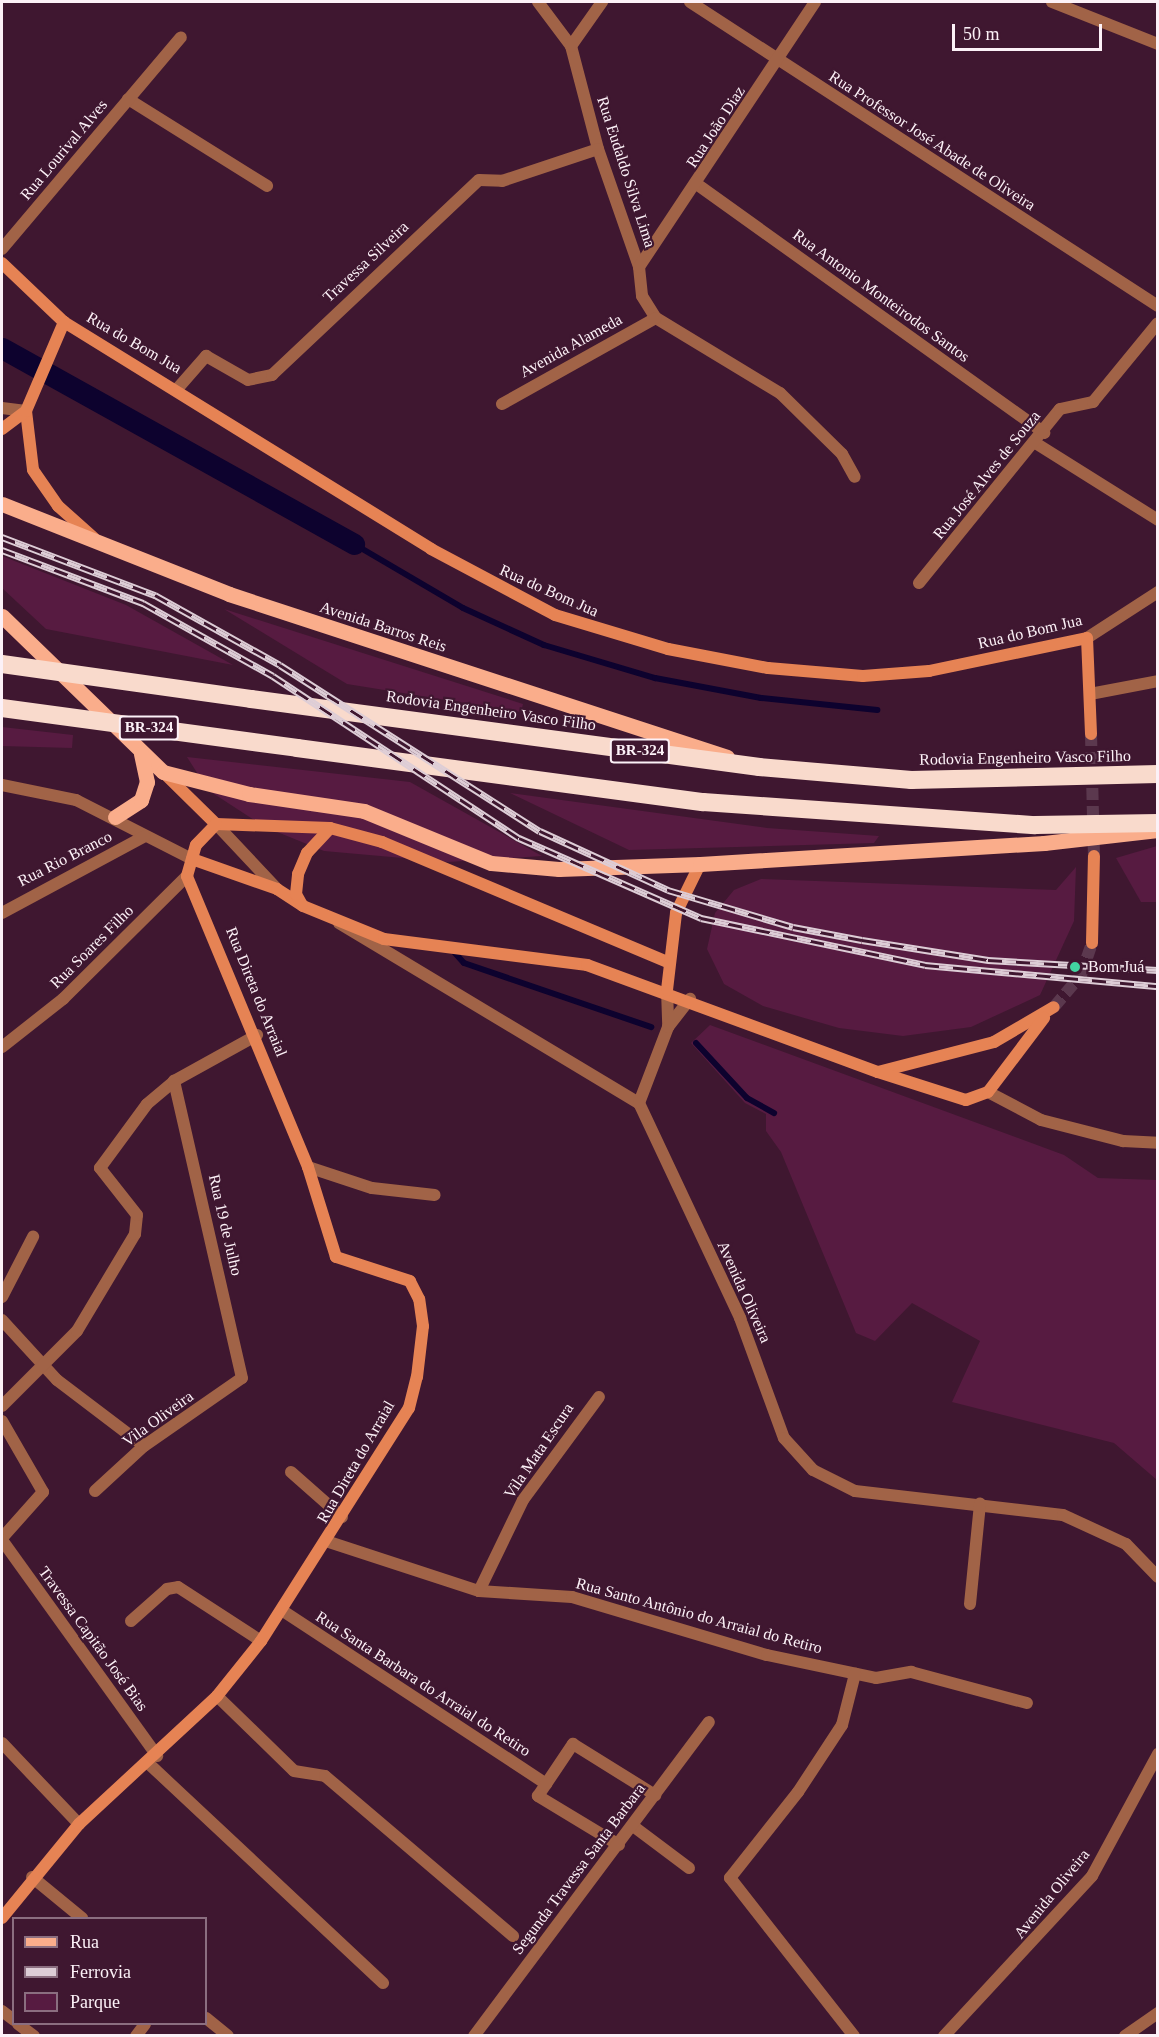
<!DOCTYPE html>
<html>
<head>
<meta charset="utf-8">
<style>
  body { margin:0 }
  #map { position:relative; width:1159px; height:2037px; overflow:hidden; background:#3f1730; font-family:"Times New Roman",serif }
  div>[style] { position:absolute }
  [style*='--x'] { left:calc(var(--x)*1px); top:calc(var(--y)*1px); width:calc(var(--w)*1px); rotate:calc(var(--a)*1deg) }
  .green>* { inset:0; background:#571b41 }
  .stream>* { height:6px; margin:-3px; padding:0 3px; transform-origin:3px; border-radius:3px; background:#0d022e }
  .canal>* { height:21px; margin:-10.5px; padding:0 10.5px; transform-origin:10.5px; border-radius:10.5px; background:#0d022e }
  .secondary-tunnel>* { height:12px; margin-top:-6px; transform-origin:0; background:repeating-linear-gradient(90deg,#5b384e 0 12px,transparent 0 18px) }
  .street>* { height:12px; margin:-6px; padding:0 6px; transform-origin:6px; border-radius:6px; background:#a16347 }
  .secondary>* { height:12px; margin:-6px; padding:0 6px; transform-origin:6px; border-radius:6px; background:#e68354 }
  .primary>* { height:15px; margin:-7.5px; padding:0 7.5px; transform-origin:7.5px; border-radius:7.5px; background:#faad8b }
  .highway>* { height:18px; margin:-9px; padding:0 9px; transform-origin:9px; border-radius:9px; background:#f9dacc }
  .rail>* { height:7px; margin-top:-3.5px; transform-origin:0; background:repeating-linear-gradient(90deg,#3f1730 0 14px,#ddcdd6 0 28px); box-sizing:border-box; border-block:2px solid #ddcdd6 }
  .highway-bridge>* { height:18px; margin:-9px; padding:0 9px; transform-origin:9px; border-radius:9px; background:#f9dacc }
  .dots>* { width:16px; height:16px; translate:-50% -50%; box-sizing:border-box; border:3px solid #3f1730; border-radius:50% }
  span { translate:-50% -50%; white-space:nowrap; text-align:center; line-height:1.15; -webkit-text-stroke:4.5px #3f1730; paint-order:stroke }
  .shield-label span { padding:2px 4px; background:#3f1730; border:2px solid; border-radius:4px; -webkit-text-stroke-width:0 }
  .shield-label { font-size:15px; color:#fcf1f7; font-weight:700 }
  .street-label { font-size:16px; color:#fcf1f7 }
  .poi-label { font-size:16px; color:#fcf1f7 }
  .left { translate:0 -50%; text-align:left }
  .frame { position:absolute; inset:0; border:3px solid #fcf1f7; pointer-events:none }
  .legend { position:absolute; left:12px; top:1917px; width:195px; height:108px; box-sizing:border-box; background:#3f1730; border:2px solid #8b6e80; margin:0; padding:8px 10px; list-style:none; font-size:18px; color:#fcf1f7 }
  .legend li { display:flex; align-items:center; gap:12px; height:30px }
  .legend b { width:30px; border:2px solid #8b6e80 }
  .scale { position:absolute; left:952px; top:24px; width:150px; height:27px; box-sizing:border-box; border:3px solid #fcf1f7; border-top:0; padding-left:8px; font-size:18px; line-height:21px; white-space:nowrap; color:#fcf1f7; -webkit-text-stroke:4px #3f1730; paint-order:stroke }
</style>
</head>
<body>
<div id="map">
  <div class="green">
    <div style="clip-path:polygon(2px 556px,126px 605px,233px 665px,46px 629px,2px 588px)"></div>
    <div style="clip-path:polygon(224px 609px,523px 704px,521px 712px,347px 684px)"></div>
    <div style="clip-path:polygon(2px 727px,73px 735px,72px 748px,2px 746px)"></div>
    <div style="clip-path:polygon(187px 757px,410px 782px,542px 856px,448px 862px,324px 851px,265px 827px,208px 790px)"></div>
    <div style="clip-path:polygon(510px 793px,767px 828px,879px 836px,874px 843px,629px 850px)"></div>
    <div style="clip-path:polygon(1157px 846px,1157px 902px,1141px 902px,1116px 858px)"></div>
    <div style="clip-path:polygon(1076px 867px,1074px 921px,1040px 995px,971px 1027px,903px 1036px,839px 1028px,763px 1006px,724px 984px,707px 949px,715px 913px,734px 890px,761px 879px,1056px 890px)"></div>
    <div style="clip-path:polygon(710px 1025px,1064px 1155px,1098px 1178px,1157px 1180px,1157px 1480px,1114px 1443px,952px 1402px,980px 1341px,912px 1303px,875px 1341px,856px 1333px,781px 1152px,766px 1131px,766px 1114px,745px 1103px,691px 1043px)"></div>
  </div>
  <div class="stream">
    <div style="--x:354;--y:544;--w:126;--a:30.4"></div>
    <div style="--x:463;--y:608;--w:89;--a:24.6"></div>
    <div style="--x:544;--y:645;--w:116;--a:16.6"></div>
    <div style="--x:655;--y:678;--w:108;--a:10.7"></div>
    <div style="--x:761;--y:698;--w:117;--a:5.9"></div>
    <div style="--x:455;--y:953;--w:13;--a:48"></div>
    <div style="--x:464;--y:963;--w:198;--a:18.9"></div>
    <div style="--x:696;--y:1043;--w:75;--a:47.2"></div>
    <div style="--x:747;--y:1098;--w:31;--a:29"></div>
  </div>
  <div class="canal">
    <div style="--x:2;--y:348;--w:403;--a:29.1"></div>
  </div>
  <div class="secondary-tunnel">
    <div style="--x:1091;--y:734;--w:122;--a:88.6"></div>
    <div style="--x:1054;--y:1007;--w:42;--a:-49.8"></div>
    <div style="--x:1081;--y:975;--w:34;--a:-71"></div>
  </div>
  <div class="street">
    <div style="--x:538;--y:2;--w:55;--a:53.1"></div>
    <div style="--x:571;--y:46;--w:106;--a:75.3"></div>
    <div style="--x:598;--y:149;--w:125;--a:70.8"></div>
    <div style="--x:639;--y:267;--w:29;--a:84"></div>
    <div style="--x:642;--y:296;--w:26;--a:58"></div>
    <div style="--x:656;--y:318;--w:145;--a:31.2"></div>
    <div style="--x:780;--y:393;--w:87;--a:44.5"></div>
    <div style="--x:842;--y:454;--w:26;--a:61"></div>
    <div style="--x:690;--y:2;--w:558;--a:33.01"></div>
    <div style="--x:1052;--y:2;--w:114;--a:21.6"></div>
    <div style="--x:571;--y:46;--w:54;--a:-54.8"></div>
    <div style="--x:128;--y:99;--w:164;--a:32"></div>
    <div style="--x:698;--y:185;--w:426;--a:35.6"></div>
    <div style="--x:2;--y:249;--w:277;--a:-49.8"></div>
    <div style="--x:639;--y:267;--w:318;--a:-56.4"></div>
    <div style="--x:178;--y:388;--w:43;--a:-48.8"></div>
    <div style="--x:206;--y:356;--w:48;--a:29.7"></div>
    <div style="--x:248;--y:380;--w:25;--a:-12"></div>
    <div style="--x:272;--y:375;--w:284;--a:-43.3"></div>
    <div style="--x:479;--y:180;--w:23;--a:2"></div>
    <div style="--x:502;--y:181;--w:101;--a:-18.4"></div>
    <div style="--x:502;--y:404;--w:176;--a:-29.2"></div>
    <div style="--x:2;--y:408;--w:24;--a:7"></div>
    <div style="--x:1037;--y:444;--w:143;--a:32.1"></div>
    <div style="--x:919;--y:583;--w:224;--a:-51"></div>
    <div style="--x:1060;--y:409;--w:34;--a:-12"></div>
    <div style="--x:1093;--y:402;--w:102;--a:-50.6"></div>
    <div style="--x:1087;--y:638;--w:85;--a:-32.9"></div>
    <div style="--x:1090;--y:694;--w:69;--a:-10.8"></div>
    <div style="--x:2;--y:785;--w:76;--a:11.5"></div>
    <div style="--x:76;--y:800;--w:130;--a:27"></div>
    <div style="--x:216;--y:824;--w:89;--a:46.8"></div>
    <div style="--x:2;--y:913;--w:162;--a:-28.3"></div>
    <div style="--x:339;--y:923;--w:350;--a:31"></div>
    <div style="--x:639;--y:1103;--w:238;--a:64.8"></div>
    <div style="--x:740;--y:1318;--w:128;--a:69.9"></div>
    <div style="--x:784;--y:1438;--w:43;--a:47.8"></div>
    <div style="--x:813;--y:1470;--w:47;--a:26.6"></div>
    <div style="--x:855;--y:1491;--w:209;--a:6.6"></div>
    <div style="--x:1063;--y:1515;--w:69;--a:24.7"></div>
    <div style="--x:1126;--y:1544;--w:46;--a:45.9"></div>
    <div style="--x:667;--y:990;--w:37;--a:88"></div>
    <div style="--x:2;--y:1047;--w:78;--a:-38.2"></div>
    <div style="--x:63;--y:999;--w:175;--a:-44.8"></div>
    <div style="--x:988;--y:1092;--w:60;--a:27.8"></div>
    <div style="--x:1041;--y:1120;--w:85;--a:14.4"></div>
    <div style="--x:1123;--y:1141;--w:35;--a:3"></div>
    <div style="--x:639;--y:1103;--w:81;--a:-69.1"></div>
    <div style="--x:668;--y:1027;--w:36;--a:-52"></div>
    <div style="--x:308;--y:1167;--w:67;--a:18.2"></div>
    <div style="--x:372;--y:1188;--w:63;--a:6.3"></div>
    <div style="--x:2;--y:1297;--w:68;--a:-62.7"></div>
    <div style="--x:2;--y:1320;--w:81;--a:47.5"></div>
    <div style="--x:57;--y:1380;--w:109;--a:37.2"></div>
    <div style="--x:2;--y:1406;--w:106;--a:-45"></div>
    <div style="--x:77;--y:1331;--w:113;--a:-59.1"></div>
    <div style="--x:135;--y:1234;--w:19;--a:-84"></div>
    <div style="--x:137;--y:1215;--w:60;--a:-128.2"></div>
    <div style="--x:100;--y:1168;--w:79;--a:-53.7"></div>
    <div style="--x:147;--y:1104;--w:35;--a:-40"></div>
    <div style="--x:174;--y:1081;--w:95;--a:-29"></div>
    <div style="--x:2;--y:1421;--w:82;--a:60"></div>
    <div style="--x:43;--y:1492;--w:62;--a:131.7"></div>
    <div style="--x:291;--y:1472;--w:68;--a:41.4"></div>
    <div style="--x:95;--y:1491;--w:67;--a:-42.6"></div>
    <div style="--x:144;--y:1446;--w:119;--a:-34.8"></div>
    <div style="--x:242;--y:1378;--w:305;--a:-102.9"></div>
    <div style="--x:2;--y:1540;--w:266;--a:54.3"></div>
    <div style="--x:329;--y:1542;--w:158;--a:18.1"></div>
    <div style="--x:479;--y:1591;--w:93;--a:3.7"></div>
    <div style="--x:572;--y:1597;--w:203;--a:16.6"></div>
    <div style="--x:767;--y:1655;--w:111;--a:11.9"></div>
    <div style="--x:876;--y:1678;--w:36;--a:-10"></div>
    <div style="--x:911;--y:1672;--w:120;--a:15"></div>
    <div style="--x:479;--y:1591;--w:101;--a:-64.2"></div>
    <div style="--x:523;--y:1500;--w:128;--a:-53.6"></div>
    <div style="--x:970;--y:1604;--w:101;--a:-84.3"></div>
    <div style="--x:283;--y:1611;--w:315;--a:33.3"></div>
    <div style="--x:131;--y:1621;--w:48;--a:-41.6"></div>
    <div style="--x:167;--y:1589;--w:11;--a:-10"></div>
    <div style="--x:178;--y:1587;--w:99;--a:33"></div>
    <div style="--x:217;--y:1696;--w:107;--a:44.2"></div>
    <div style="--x:294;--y:1771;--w:31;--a:9"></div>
    <div style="--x:325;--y:1776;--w:247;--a:40.4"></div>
    <div style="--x:2;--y:1743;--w:112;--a:46.5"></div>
    <div style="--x:148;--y:1763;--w:322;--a:43.1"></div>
    <div style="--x:633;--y:1826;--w:70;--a:36.9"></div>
    <div style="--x:619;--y:1845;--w:95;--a:-148.8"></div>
    <div style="--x:538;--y:1796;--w:63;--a:-56.1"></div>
    <div style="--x:573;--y:1744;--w:97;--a:31.9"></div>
    <div style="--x:32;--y:1877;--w:65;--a:39.4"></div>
    <div style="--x:2;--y:2011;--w:15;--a:37"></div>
    <div style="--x:206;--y:2018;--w:28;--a:39"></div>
    <div style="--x:18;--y:2024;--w:20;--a:37"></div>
    <div style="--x:136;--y:2036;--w:15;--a:-53"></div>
    <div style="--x:474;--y:2036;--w:392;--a:-53.2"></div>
    <div style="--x:854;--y:2036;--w:201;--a:-128.1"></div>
    <div style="--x:730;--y:1878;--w:110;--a:-51.7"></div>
    <div style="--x:798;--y:1792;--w:80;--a:-56.7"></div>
    <div style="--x:842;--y:1725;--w:53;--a:-75.7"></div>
    <div style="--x:944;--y:2036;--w:218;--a:-47.2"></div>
    <div style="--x:1092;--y:1876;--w:139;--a:-61.6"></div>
    <div style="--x:1125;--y:2036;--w:40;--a:-34.9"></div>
  </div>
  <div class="secondary">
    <div style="--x:2;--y:263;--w:86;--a:43.6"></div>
    <div style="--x:64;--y:322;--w:432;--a:31.7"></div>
    <div style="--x:431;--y:549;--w:140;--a:28"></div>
    <div style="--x:555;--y:615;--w:118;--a:16.7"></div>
    <div style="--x:668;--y:649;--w:102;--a:10.8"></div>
    <div style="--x:768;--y:668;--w:95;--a:4.8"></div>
    <div style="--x:863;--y:676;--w:66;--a:-4.3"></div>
    <div style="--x:929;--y:671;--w:161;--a:-11.8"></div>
    <div style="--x:1087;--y:638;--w:96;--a:87.6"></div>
    <div style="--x:26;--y:411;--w:59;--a:83.2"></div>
    <div style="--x:33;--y:470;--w:44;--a:55.2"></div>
    <div style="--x:58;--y:506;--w:48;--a:41.6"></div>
    <div style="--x:2;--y:429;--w:30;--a:-37"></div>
    <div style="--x:26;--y:411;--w:97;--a:-66.9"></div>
    <div style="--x:163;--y:772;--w:74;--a:44.5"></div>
    <div style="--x:216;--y:824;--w:114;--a:2"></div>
    <div style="--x:330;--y:828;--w:54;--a:15.1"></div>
    <div style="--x:382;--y:842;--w:309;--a:22.8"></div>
    <div style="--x:192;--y:859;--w:90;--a:19.4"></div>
    <div style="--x:277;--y:889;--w:31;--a:33"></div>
    <div style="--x:303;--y:906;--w:87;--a:22.2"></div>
    <div style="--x:384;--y:939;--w:205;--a:7.3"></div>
    <div style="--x:587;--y:965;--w:310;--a:20.2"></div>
    <div style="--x:878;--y:1072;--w:120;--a:-14.5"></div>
    <div style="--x:994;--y:1042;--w:69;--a:-30.3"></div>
    <div style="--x:302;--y:905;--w:13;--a:-119"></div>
    <div style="--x:296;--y:894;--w:20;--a:-84"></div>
    <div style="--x:298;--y:874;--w:23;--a:-67"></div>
    <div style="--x:307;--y:853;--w:34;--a:-47"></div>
    <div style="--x:1092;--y:943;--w:87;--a:-88.7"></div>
    <div style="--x:667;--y:990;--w:78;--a:-83.3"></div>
    <div style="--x:676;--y:913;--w:55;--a:-63.9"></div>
    <div style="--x:878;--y:1072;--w:92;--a:17.7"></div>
    <div style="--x:966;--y:1100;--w:23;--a:-20"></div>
    <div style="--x:988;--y:1092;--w:93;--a:-52.9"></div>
    <div style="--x:2;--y:1918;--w:122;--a:-50.7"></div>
    <div style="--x:79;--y:1824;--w:188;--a:-42.8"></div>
    <div style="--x:217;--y:1696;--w:70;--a:-51.3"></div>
    <div style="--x:261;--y:1641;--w:276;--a:-57.6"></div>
    <div style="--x:409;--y:1408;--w:32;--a:-76"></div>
    <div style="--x:417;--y:1377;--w:51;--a:-83.3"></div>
    <div style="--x:423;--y:1326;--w:27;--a:-98"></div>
    <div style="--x:419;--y:1299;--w:20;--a:-117"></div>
    <div style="--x:410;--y:1281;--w:78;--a:-162"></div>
    <div style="--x:336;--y:1257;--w:94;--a:-107.3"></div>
    <div style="--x:308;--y:1167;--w:315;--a:-112.6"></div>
    <div style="--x:187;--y:876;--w:32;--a:-74"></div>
    <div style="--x:196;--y:845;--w:29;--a:-46"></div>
  </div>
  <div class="primary">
    <div style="--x:2;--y:504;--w:244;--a:21.6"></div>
    <div style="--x:229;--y:594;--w:524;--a:18.12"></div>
    <div style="--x:2;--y:616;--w:224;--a:44.1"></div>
    <div style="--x:163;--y:772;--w:89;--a:14.3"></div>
    <div style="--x:249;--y:794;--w:116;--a:8.4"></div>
    <div style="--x:364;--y:811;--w:137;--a:22.3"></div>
    <div style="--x:491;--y:863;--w:68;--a:5"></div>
    <div style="--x:559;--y:869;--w:141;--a:-2"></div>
    <div style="--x:700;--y:864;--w:345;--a:-3.5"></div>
    <div style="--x:1044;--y:843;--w:115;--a:-6.5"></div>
    <div style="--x:115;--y:817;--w:31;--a:-33"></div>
    <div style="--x:141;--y:800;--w:19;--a:-72"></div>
    <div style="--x:147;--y:782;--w:29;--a:-102"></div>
  </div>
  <div class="highway">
    <div style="--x:251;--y:699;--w:513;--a:7.62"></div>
    <div style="--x:759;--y:767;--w:153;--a:4.9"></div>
    <div style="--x:911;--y:780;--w:247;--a:-1.4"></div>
    <div style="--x:297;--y:748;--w:410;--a:7.6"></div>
    <div style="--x:703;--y:802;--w:333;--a:4"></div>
    <div style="--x:1035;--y:825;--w:123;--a:-0.9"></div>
  </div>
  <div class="rail">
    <div style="--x:2;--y:537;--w:164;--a:20.8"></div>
    <div style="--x:155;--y:595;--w:143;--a:29.2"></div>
    <div style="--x:280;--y:665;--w:308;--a:32.6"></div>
    <div style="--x:540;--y:831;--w:141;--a:24.7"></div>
    <div style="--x:668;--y:890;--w:130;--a:16.5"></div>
    <div style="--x:793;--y:927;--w:70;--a:10.7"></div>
    <div style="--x:862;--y:940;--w:128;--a:9"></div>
    <div style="--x:988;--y:960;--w:170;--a:3.4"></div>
    <div style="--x:2;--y:550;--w:151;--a:20.6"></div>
    <div style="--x:143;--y:603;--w:149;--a:29.3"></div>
    <div style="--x:273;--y:676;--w:295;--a:33.4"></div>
    <div style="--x:519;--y:838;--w:199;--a:23.7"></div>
    <div style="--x:701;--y:918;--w:229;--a:11.8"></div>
    <div style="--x:925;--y:965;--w:234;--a:5.2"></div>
  </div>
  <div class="highway-bridge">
    <div style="--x:2;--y:664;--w:251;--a:8"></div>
    <div style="--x:2;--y:708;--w:298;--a:7.7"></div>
  </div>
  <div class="dots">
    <div style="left:1075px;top:967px;background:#42d4a1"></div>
  </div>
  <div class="shield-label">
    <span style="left:149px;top:728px">BR-324</span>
    <span style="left:640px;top:751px">BR-324</span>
  </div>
  <div class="street-label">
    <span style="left:716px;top:127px;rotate:-57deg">Rua João Diaz</span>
    <span style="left:932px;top:141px;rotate:33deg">Rua Professor José Abade de Oliveira</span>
    <span style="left:64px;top:150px;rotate:-50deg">Rua Lourival Alves</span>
    <span style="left:626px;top:172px;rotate:72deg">Rua Eudaldo Silva Lima</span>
    <span style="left:366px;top:262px;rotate:-43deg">Travessa Silveira</span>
    <span style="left:881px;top:296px;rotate:36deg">Rua Antonio Monteirodos Santos</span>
    <span style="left:134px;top:343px;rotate:30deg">Rua do Bom Jua</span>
    <span style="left:571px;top:346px;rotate:-29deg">Avenida Alameda</span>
    <span style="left:987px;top:475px;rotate:-51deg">Rua José Alves de Souza</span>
    <span style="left:549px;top:591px;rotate:24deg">Rua do Bom Jua</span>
    <span style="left:383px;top:627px;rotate:18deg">Avenida Barros Reis</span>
    <span style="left:1030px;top:632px;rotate:-13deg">Rua do Bom Jua</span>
    <span style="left:491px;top:711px;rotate:8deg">Rodovia Engenheiro Vasco Filho</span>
    <span style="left:1025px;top:758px;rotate:-1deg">Rodovia Engenheiro Vasco Filho</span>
    <span style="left:65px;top:859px;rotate:-27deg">Rua Rio Branco</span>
    <span style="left:92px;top:947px;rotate:-45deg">Rua Soares Filho</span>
    <span style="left:256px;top:992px;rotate:68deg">Rua Direta do Arraial</span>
    <span style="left:225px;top:1225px;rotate:77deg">Rua 19 de Julho</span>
    <span style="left:744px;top:1292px;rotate:66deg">Avenida Oliveira</span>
    <span style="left:158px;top:1419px;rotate:-36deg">Vila Oliveira</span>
    <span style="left:539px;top:1451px;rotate:-56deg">Vila Mata Escura</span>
    <span style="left:356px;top:1462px;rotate:-60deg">Rua Direta do Arraial</span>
    <span style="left:699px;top:1616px;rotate:15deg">Rua Santo Antônio do Arraial do Retiro</span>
    <span style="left:93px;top:1639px;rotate:54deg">Travessa Capitão José Bias</span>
    <span style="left:423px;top:1684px;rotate:33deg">Rua Santa Barbara do Arraial do Retiro</span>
    <span style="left:579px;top:1869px;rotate:-53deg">Segunda Travessa Santa Barbara</span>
    <span style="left:1052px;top:1894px;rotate:-51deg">Avenida Oliveira</span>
  </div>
  <div class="poi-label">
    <span class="left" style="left:1088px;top:967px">Bom Juá</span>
  </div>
  <div class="frame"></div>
  <ul class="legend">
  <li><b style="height:8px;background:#faad8b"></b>Rua</li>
  <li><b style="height:8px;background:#ddcdd6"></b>Ferrovia</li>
  <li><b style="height:16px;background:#571b41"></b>Parque</li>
  </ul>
  <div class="scale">50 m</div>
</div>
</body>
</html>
